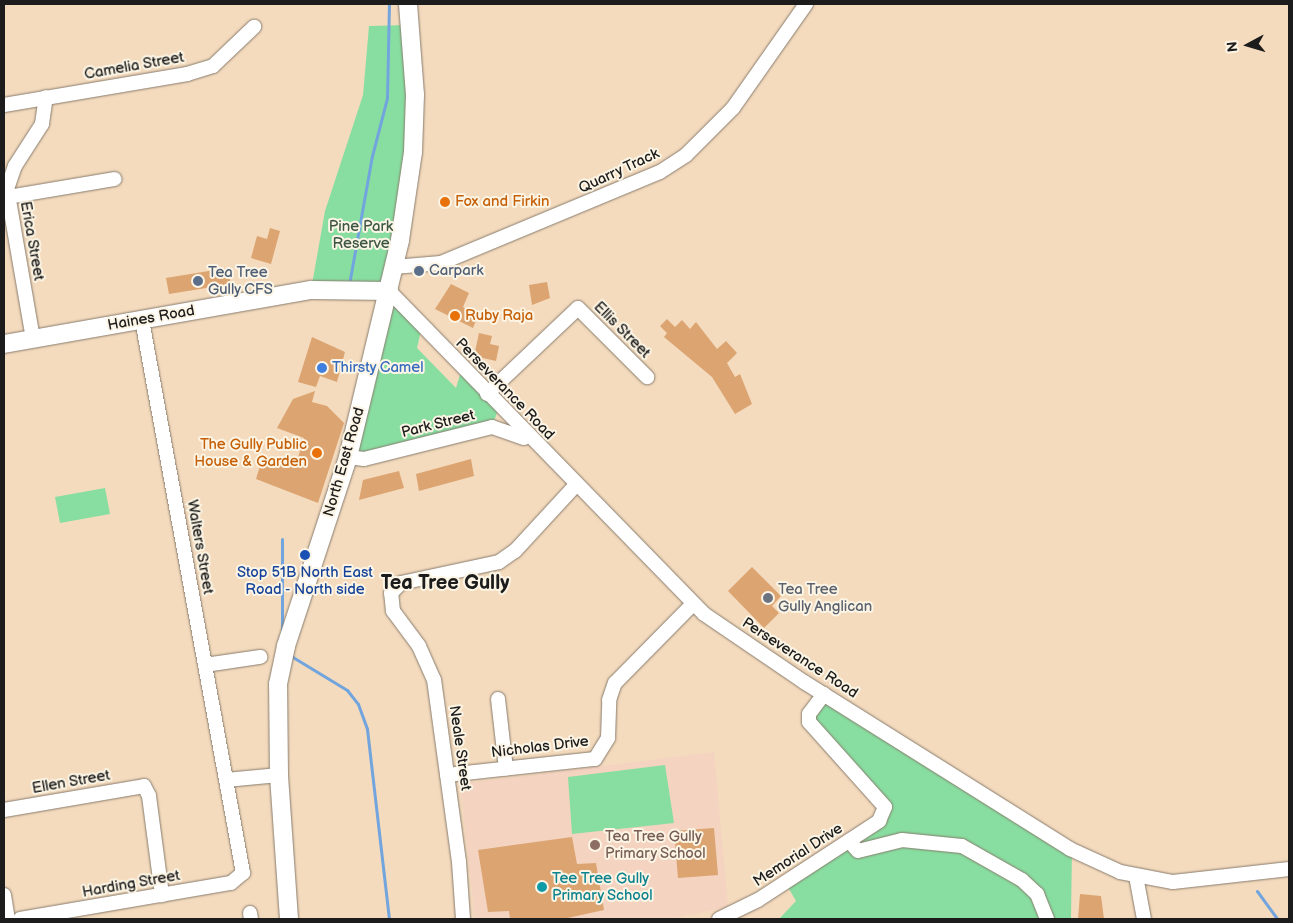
<!DOCTYPE html>
<html>
<head>
<meta charset="utf-8">
<style>
  body { margin:0 }
  #map { position:relative; width:1293px; height:923px; overflow:hidden; background:#f4dbbe; font-family:"Balsamiq Sans",sans-serif }
  div>[style] { position:absolute }
  [style*='--x'] { left:calc(var(--x)*1px); top:calc(var(--y)*1px); width:calc(var(--w)*1px); rotate:calc(var(--a)*1deg) }
  .built>* { inset:0; background:#f4d3c0 }
  .green>* { inset:0; background:#88dea1 }
  .stream>* { height:3px; margin:-1.5px; padding:0 1.5px; transform-origin:1.5px; border-radius:1.5px; background:#72a4dd }
  .building>* { inset:0; background:#dba471 }
  .roads { filter:drop-shadow(0 0 1px #887c6d) drop-shadow(0 0 1px #887c6d) }
  .minor>* { height:14px; margin:-7px; padding:0 7px; transform-origin:7px; border-radius:7px; background:#fff }
  .major>* { height:18px; margin:-9px; padding:0 9px; transform-origin:9px; border-radius:9px; background:#fff }
  .dots>* { width:14px; height:14px; translate:-50% -50%; box-sizing:border-box; border:2px solid #fcf5e5; border-radius:50% }
  span { translate:-50% -50%; white-space:nowrap; text-align:center; line-height:1.15; -webkit-text-stroke:4px #fcf5e5; paint-order:stroke }
  .street-label { font-size:15px; color:#1c1c1c }
  .food-label { font-size:15px; color:#c56008 }
  .left { translate:0 -50%; text-align:left }
  .right { translate:-100% -50%; text-align:right }
  .park-label { font-size:15px; color:#3c5644 }
  .service-label { font-size:15px; color:#4e5e75 }
  .shop-label { font-size:15px; color:#366cbe }
  .transit-label { font-size:15px; color:#164399 }
  .worship-label { font-size:15px; color:#5b616d }
  .education-label { font-size:15px; color:#785e54 }
  .culture-label { font-size:15px; color:#0d838f }
  .district-label { font-size:20px; color:#1c1c1c; font-weight:700 }
  .frame { position:absolute; inset:0; border:5px solid #1c1c1c; pointer-events:none }
  .north { position:absolute; left:1223px; top:20px; width:50px; height:50px; -webkit-text-stroke:4px #fcf5e5; paint-order:stroke; rotate:264deg; font-size:14px; font-weight:700; line-height:20px; text-align:center; color:#1c1c1c }
  .north::after { content:''; display:block; margin:auto; width:18px; height:22px; background:#1c1c1c; clip-path:polygon(50% 0,100% 100%,50% 72%,0 100%) }
</style>
</head>
<body>
<div id="map">
  <div class="built">
    <div style="clip-path:polygon(714px 752px,728px 907px,672px 919px,475px 919px,460px 784px)"></div>
  </div>
  <div class="green">
    <div style="clip-path:polygon(408px 25px,415px 95px,389px 291px,422px 326px,417px 348px,456px 388px,462px 368px,499px 407px,492px 427px,348px 457px,389px 292px,311px 290px,325px 211px,363px 95px,369px 26px)"></div>
    <div style="clip-path:polygon(105px 488px,110px 514px,60px 523px,55px 497px)"></div>
    <div style="clip-path:polygon(824px 694px,1072px 850px,1071px 919px,779px 919px,796px 901px,785px 882px,879px 821px,885px 807px,809px 722px)"></div>
    <div style="clip-path:polygon(665px 765px,674px 823px,572px 834px,568px 777px)"></div>
  </div>
  <div class="stream">
    <div style="--x:350;--y:279;--w:125;--a:-79.9"></div>
    <div style="--x:372;--y:156;--w:60;--a:-75.5"></div>
    <div style="--x:387;--y:98;--w:94;--a:-88.8"></div>
    <div style="--x:282;--y:633;--w:94;--a:-90"></div>
    <div style="--x:291;--y:656;--w:66;--a:31.3"></div>
    <div style="--x:347;--y:690;--w:18;--a:52"></div>
    <div style="--x:358;--y:704;--w:27;--a:70"></div>
    <div style="--x:367;--y:729;--w:191;--a:83.4"></div>
    <div style="--x:1257;--y:891;--w:34;--a:54"></div>
  </div>
  <div class="building">
    <div style="clip-path:polygon(270px 228px,280px 231px,271px 264px,251px 258px,257px 236px,267px 239px)"></div>
    <div style="clip-path:polygon(227px 268px,231px 284px,169px 294px,166px 278px)"></div>
    <div style="clip-path:polygon(547px 282px,550px 298px,532px 305px,529px 285px)"></div>
    <div style="clip-path:polygon(451px 284px,469px 293px,463px 307px,477px 318px,473px 328px,435px 309px)"></div>
    <div style="clip-path:polygon(667px 319px,675px 327px,682px 320px,690px 329px,696px 322px,717px 349px,726px 341px,737px 353px,727px 363px,735px 377px,740px 374px,752px 404px,735px 414px,712px 377px,664px 337px,667px 333px,660px 326px)"></div>
    <div style="clip-path:polygon(479px 333px,492px 336px,490px 344px,499px 346px,496px 361px,474px 356px)"></div>
    <div style="clip-path:polygon(312px 337px,345px 352px,337px 382px,320px 376px,316px 387px,298px 382px)"></div>
    <div style="clip-path:polygon(315px 391px,312px 402px,327px 406px,344px 423px,318px 503px,256px 479px,263px 456px,296px 464px,304px 438px,277px 428px,293px 399px)"></div>
    <div style="clip-path:polygon(471px 459px,474px 476px,419px 491px,416px 474px)"></div>
    <div style="clip-path:polygon(399px 471px,404px 488px,359px 500px,363px 480px)"></div>
    <div style="clip-path:polygon(752px 567px,781px 596px,772px 606px,779px 613px,764px 628px,728px 591px)"></div>
    <div style="clip-path:polygon(714px 828px,718px 875px,678px 878px,674px 831px)"></div>
    <div style="clip-path:polygon(572px 837px,577px 864px,596px 863px,604px 910px,563px 919px,510px 919px,509px 911px,488px 912px,478px 850px)"></div>
    <div style="clip-path:polygon(1080px 894px,1101px 896px,1104px 919px,1078px 919px)"></div>
  </div>
  <div class="roads">
    <div class="minor">
      <div style="--x:4;--y:105;--w:186;--a:-9.6"></div>
      <div style="--x:187;--y:74;--w:27;--a:-17"></div>
      <div style="--x:213;--y:66;--w:57;--a:-43.6"></div>
      <div style="--x:8;--y:197;--w:108;--a:-9.6"></div>
      <div style="--x:394;--y:267;--w:47;--a:-4.9"></div>
      <div style="--x:441;--y:263;--w:237;--a:-22.6"></div>
      <div style="--x:660;--y:172;--w:31;--a:-33"></div>
      <div style="--x:686;--y:155;--w:66;--a:-45"></div>
      <div style="--x:733;--y:108;--w:127;--a:-54.9"></div>
      <div style="--x:389;--y:291;--w:451;--a:45.7"></div>
      <div style="--x:704;--y:614;--w:121;--a:34.2"></div>
      <div style="--x:804;--y:682;--w:314;--a:32.1"></div>
      <div style="--x:1070;--y:849;--w:55;--a:24.7"></div>
      <div style="--x:1120;--y:872;--w:54;--a:10.7"></div>
      <div style="--x:1173;--y:882;--w:117;--a:-6.4"></div>
      <div style="--x:33;--y:339;--w:152;--a:-99.8"></div>
      <div style="--x:7;--y:189;--w:24;--a:-71"></div>
      <div style="--x:15;--y:166;--w:50;--a:-57.3"></div>
      <div style="--x:42;--y:124;--w:27;--a:-82"></div>
      <div style="--x:487;--y:394;--w:125;--a:-43.4"></div>
      <div style="--x:578;--y:308;--w:98;--a:45"></div>
      <div style="--x:348;--y:457;--w:16;--a:7"></div>
      <div style="--x:364;--y:459;--w:132;--a:-14"></div>
      <div style="--x:492;--y:427;--w:34;--a:19"></div>
      <div style="--x:205;--y:665;--w:56;--a:-8.3"></div>
      <div style="--x:498;--y:699;--w:70;--a:83.5"></div>
      <div style="--x:447;--y:775;--w:149;--a:-6.2"></div>
      <div style="--x:595;--y:759;--w:25;--a:-58"></div>
      <div style="--x:608;--y:738;--w:38;--a:-88"></div>
      <div style="--x:609;--y:700;--w:18;--a:-71"></div>
      <div style="--x:615;--y:683;--w:111;--a:-45.4"></div>
      <div style="--x:226;--y:780;--w:53;--a:-5.4"></div>
      <div style="--x:4;--y:810;--w:142;--a:-9.7"></div>
      <div style="--x:144;--y:786;--w:11;--a:63"></div>
      <div style="--x:149;--y:796;--w:100;--a:82.5"></div>
      <div style="--x:849;--y:841;--w:13;--a:48"></div>
      <div style="--x:858;--y:851;--w:45;--a:-14"></div>
      <div style="--x:902;--y:840;--w:60;--a:5.7"></div>
      <div style="--x:962;--y:846;--w:69;--a:29.5"></div>
      <div style="--x:1022;--y:880;--w:21;--a:43"></div>
      <div style="--x:1037;--y:894;--w:27;--a:68"></div>
      <div style="--x:1136;--y:876;--w:44;--a:79.5"></div>
      <div style="--x:4;--y:895;--w:24;--a:81"></div>
      <div style="--x:250;--y:913;--w:6;--a:81"></div>
      <div style="--x:20;--y:919;--w:214;--a:-9.7"></div>
      <div style="--x:231;--y:883;--w:16;--a:-40"></div>
      <div style="--x:243;--y:873;--w:562;--a:-100.35"></div>
      <div style="--x:463;--y:919;--w:57;--a:-94"></div>
      <div style="--x:459;--y:862;--w:184;--a:-97.8"></div>
      <div style="--x:434;--y:680;--w:37;--a:-114"></div>
      <div style="--x:419;--y:646;--w:44;--a:-126.6"></div>
      <div style="--x:393;--y:611;--w:18;--a:-96"></div>
      <div style="--x:391;--y:593;--w:14;--a:-45"></div>
      <div style="--x:401;--y:583;--w:100;--a:-12.1"></div>
      <div style="--x:499;--y:562;--w:19;--a:-35"></div>
      <div style="--x:515;--y:551;--w:88;--a:-47.3"></div>
      <div style="--x:719;--y:919;--w:43;--a:-26"></div>
      <div style="--x:758;--y:900;--w:145;--a:-33.1"></div>
      <div style="--x:879;--y:821;--w:15;--a:-67"></div>
      <div style="--x:885;--y:807;--w:114;--a:-131.8"></div>
      <div style="--x:809;--y:722;--w:8;--a:-90"></div>
      <div style="--x:809;--y:714;--w:25;--a:-53"></div>
    </div>
    <div class="major">
      <div style="--x:4;--y:344;--w:312;--a:-10"></div>
      <div style="--x:311;--y:290;--w:78;--a:0.7"></div>
      <div style="--x:289;--y:919;--w:144;--a:-94"></div>
      <div style="--x:279;--y:775;--w:91;--a:-90.6"></div>
      <div style="--x:278;--y:684;--w:39;--a:-78"></div>
      <div style="--x:286;--y:646;--w:199;--a:-71.8"></div>
      <div style="--x:348;--y:457;--w:223;--a:-76.5"></div>
      <div style="--x:400;--y:240;--w:89;--a:-81.6"></div>
      <div style="--x:413;--y:152;--w:57;--a:-88"></div>
      <div style="--x:415;--y:95;--w:91;--a:-94.4"></div>
    </div>
  </div>
  <div class="dots">
    <div style="left:445px;top:202px;background:#e8710a"></div>
    <div style="left:419px;top:271px;background:#5c6f8a"></div>
    <div style="left:198px;top:281px;background:#5c6f8a"></div>
    <div style="left:455px;top:316px;background:#e8710a"></div>
    <div style="left:322px;top:368px;background:#3f7fe0"></div>
    <div style="left:317px;top:453px;background:#e8710a"></div>
    <div style="left:305px;top:555px;background:#1a4fb4"></div>
    <div style="left:768px;top:598px;background:#6b7280"></div>
    <div style="left:595px;top:845px;background:#8d6e63"></div>
    <div style="left:542px;top:887px;background:#0f9aa8"></div>
  </div>
  <div class="street-label">
    <span style="left:134px;top:66px;rotate:-10deg">Camelia Street</span>
    <span style="left:619px;top:171px;rotate:-25deg">Quarry Track</span>
    <span style="left:32px;top:241px;rotate:80deg">Erica Street</span>
    <span style="left:151px;top:318px;rotate:-10deg">Haines Road</span>
    <span style="left:622px;top:330px;rotate:45deg">Ellis Street</span>
    <span style="left:505px;top:389px;rotate:46deg">Perseverance Road</span>
    <span style="left:438px;top:424px;rotate:-14deg">Park Street</span>
    <span style="left:344px;top:462px;rotate:-74deg">North East Road</span>
    <span style="left:200px;top:547px;rotate:80deg">Walters Street</span>
    <span style="left:800px;top:658px;rotate:33deg">Perseverance Road</span>
    <span style="left:540px;top:747px;rotate:-7deg">Nicholas Drive</span>
    <span style="left:460px;top:748px;rotate:82deg">Neale Street</span>
    <span style="left:71px;top:782px;rotate:-10deg">Ellen Street</span>
    <span style="left:798px;top:855px;rotate:-33deg">Memorial Drive</span>
    <span style="left:131px;top:884px;rotate:-10deg">Harding Street</span>
  </div>
  <div class="food-label">
    <span class="left" style="left:455px;top:202px">Fox and Firkin</span>
    <span class="left" style="left:465px;top:316px">Ruby Raja</span>
    <span class="right" style="left:307px;top:453px">The Gully Public<br>House &amp; Garden</span>
  </div>
  <div class="park-label">
    <span style="left:361px;top:235px">Pine Park<br>Reserve</span>
  </div>
  <div class="service-label">
    <span class="left" style="left:429px;top:271px">Carpark</span>
    <span class="left" style="left:208px;top:281px">Tea Tree<br>Gully CFS</span>
  </div>
  <div class="shop-label">
    <span class="left" style="left:332px;top:368px">Thirsty Camel</span>
  </div>
  <div class="transit-label">
    <span style="left:305px;top:581px">Stop 51B North East<br>Road - North side</span>
  </div>
  <div class="worship-label">
    <span class="left" style="left:778px;top:598px">Tea Tree<br>Gully Anglican</span>
  </div>
  <div class="education-label">
    <span class="left" style="left:605px;top:845px">Tea Tree Gully<br>Primary School</span>
  </div>
  <div class="culture-label">
    <span class="left" style="left:552px;top:887px">Tee Tree Gully<br>Primary School</span>
  </div>
  <div class="district-label">
    <span style="left:445px;top:583px">Tea Tree Gully</span>
  </div>
  <div class="frame"></div>
  <div class="north">N</div>
</div>
</body>
</html>
